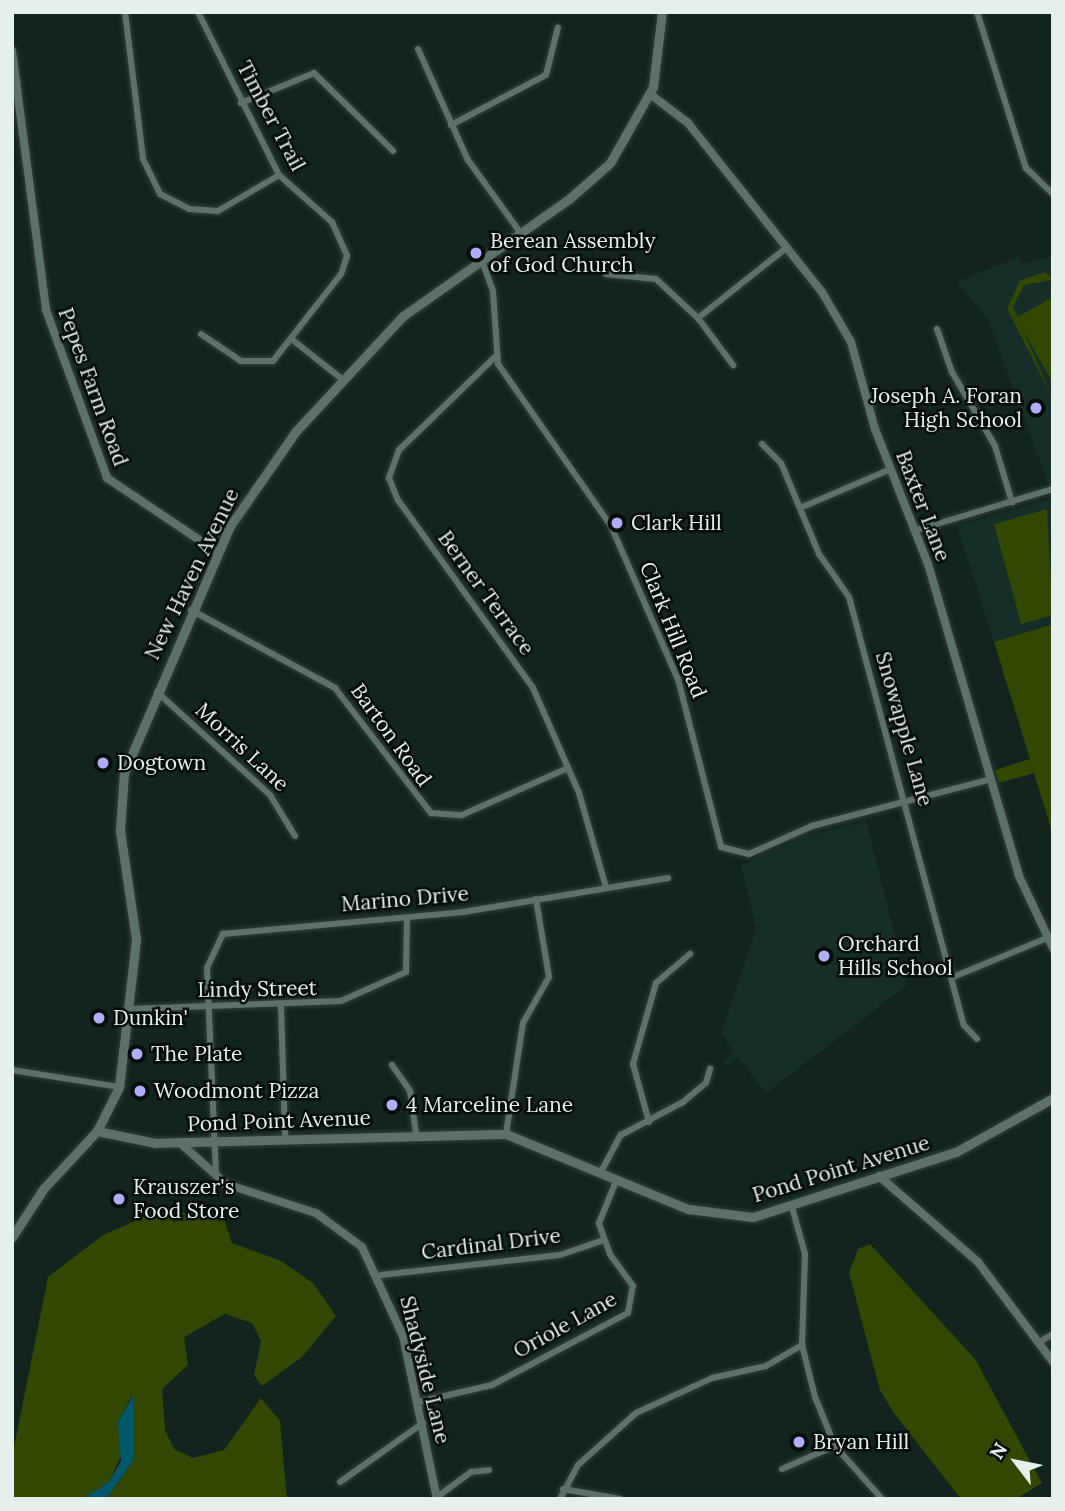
<!DOCTYPE html>
<html>
<head>
<meta charset="utf-8">
<style>
  body { margin:0 }
  #map { position:relative; width:1065px; height:1511px; overflow:hidden; background:#13241f; font-family:Lora,serif }
  div>[style] { position:absolute }
  [style*='--x'] { left:calc(var(--x)*1px); top:calc(var(--y)*1px); width:calc(var(--w)*1px); rotate:calc(var(--a)*1deg) }
  .built>* { inset:0; background:#152f28 }
  .green>* { inset:0; background:#314702 }
  .water>* { inset:0; background:#00586a }
  .roads { filter:drop-shadow(0 0 2px #333f3b) drop-shadow(0 0 2px #333f3b) }
  .minor>* { height:6px; margin:-3px; padding:0 3px; transform-origin:3px; border-radius:3px; background:#5d716a }
  .tertiary>* { height:8px; margin:-4px; padding:0 4px; transform-origin:4px; border-radius:4px; background:#5d716a }
  .secondary>* { height:9px; margin:-4.5px; padding:0 4.5px; transform-origin:4.5px; border-radius:4.5px; background:#5d716a }
  .dots>* { width:19px; height:19px; translate:-50% -50%; box-sizing:border-box; border:4px solid #050c09; border-radius:50% }
  span { translate:-50% -50%; white-space:nowrap; text-align:center; line-height:1.15; -webkit-text-stroke:5px #050c09; paint-order:stroke }
  .street-label { font-size:21px; color:#e5f0ec }
  .poi-label { font-size:21px; color:#e5f0ec }
  .left { translate:0 -50%; text-align:left }
  .right { translate:-100% -50%; text-align:right }
  .frame { position:absolute; inset:0; border:14px solid #e5f0ec; pointer-events:none }
  .north { position:absolute; left:981px; top:1427px; width:70px; height:70px; -webkit-text-stroke:5px #050c09; paint-order:stroke; rotate:302deg; font-size:19px; font-weight:700; line-height:28px; text-align:center; color:#e5f0ec }
  .north::after { content:''; display:block; margin:auto; width:24px; height:32px; background:#e5f0ec; clip-path:polygon(50% 0,100% 100%,50% 72%,0 100%) }
</style>
</head>
<body>
<div id="map">
  <div class="built">
    <div style="clip-path:polygon(1053px 256px,1053px 497px,988px 319px,957px 282px,1018px 257px,1022px 264px)"></div>
    <div style="clip-path:polygon(1053px 498px,1053px 624px,994px 642px,957px 526px)"></div>
    <div style="clip-path:polygon(866px 821px,907px 985px,766px 1093px,738px 1057px,725px 1067px,723px 1062px,734px 1052px,721px 1033px,756px 928px,741px 865px,803px 837px)"></div>
  </div>
  <div class="green">
    <div style="clip-path:polygon(1046px 272px,1053px 280px,1024px 285px,1013px 307px,1053px 399px,1007px 309px,1020px 280px)"></div>
    <div style="clip-path:polygon(1053px 297px,1053px 383px,1016px 318px)"></div>
    <div style="clip-path:polygon(1047px 509px,1053px 615px,1021px 624px,994px 524px)"></div>
    <div style="clip-path:polygon(1053px 624px,1053px 835px,1034px 773px,999px 783px,995px 770px,1030px 759px,994px 642px)"></div>
    <div style="clip-path:polygon(200px 1212px,223px 1216px,232px 1243px,281px 1261px,313px 1283px,336px 1316px,302px 1357px,262px 1386px,254px 1375px,261px 1341px,252px 1323px,225px 1314px,184px 1337px,188px 1365px,162px 1389px,165px 1430px,174px 1449px,193px 1458px,224px 1450px,261px 1398px,280px 1421px,287px 1499px,106px 1499px,133px 1461px,132px 1396px,118px 1422px,124px 1448px,110px 1481px,83px 1499px,12px 1499px,12px 1457px,48px 1277px,103px 1235px,151px 1214px)"></div>
    <div style="clip-path:polygon(870px 1244px,975px 1359px,1042px 1483px,1016px 1499px,961px 1499px,893px 1412px,880px 1390px,849px 1273px,858px 1249px)"></div>
  </div>
  <div class="water">
    <div style="clip-path:polygon(133px 1396px,133px 1461px,106px 1499px,83px 1499px,110px 1481px,121px 1461px,118px 1422px)"></div>
  </div>
  <div class="roads">
    <div class="minor">
      <div style="--x:125;--y:12;--w:148;--a:83"></div>
      <div style="--x:143;--y:159;--w:39;--a:64"></div>
      <div style="--x:160;--y:194;--w:33;--a:27"></div>
      <div style="--x:189;--y:209;--w:29;--a:4"></div>
      <div style="--x:218;--y:211;--w:71;--a:-30.5"></div>
      <div style="--x:198;--y:12;--w:182;--a:63.6"></div>
      <div style="--x:279;--y:175;--w:71;--a:41.6"></div>
      <div style="--x:332;--y:222;--w:37;--a:66"></div>
      <div style="--x:347;--y:256;--w:19;--a:108"></div>
      <div style="--x:341;--y:274;--w:110;--a:128"></div>
      <div style="--x:273;--y:361;--w:32;--a:180"></div>
      <div style="--x:241;--y:361;--w:48;--a:-146"></div>
      <div style="--x:977;--y:12;--w:164;--a:72.6"></div>
      <div style="--x:1026;--y:168;--w:37;--a:44"></div>
      <div style="--x:418;--y:49;--w:122;--a:65.8"></div>
      <div style="--x:468;--y:160;--w:89;--a:54.2"></div>
      <div style="--x:241;--y:103;--w:79;--a:-22.3"></div>
      <div style="--x:314;--y:73;--w:111;--a:44.6"></div>
      <div style="--x:451;--y:125;--w:107;--a:-27.8"></div>
      <div style="--x:546;--y:75;--w:49;--a:-76"></div>
      <div style="--x:481;--y:258;--w:35;--a:70"></div>
      <div style="--x:493;--y:291;--w:73;--a:86.1"></div>
      <div style="--x:498;--y:364;--w:198;--a:55.1"></div>
      <div style="--x:611;--y:526;--w:167;--a:66.4"></div>
      <div style="--x:678;--y:679;--w:173;--a:75.6"></div>
      <div style="--x:721;--y:847;--w:29;--a:14"></div>
      <div style="--x:749;--y:854;--w:69;--a:-24"></div>
      <div style="--x:812;--y:826;--w:185;--a:-14.7"></div>
      <div style="--x:606;--y:274;--w:50;--a:5.7"></div>
      <div style="--x:656;--y:279;--w:57;--a:42.9"></div>
      <div style="--x:698;--y:318;--w:59;--a:53.3"></div>
      <div style="--x:698;--y:318;--w:112;--a:-38.5"></div>
      <div style="--x:937;--y:329;--w:46;--a:70.8"></div>
      <div style="--x:952;--y:372;--w:86;--a:59.8"></div>
      <div style="--x:995;--y:446;--w:59;--a:73.1"></div>
      <div style="--x:294;--y:341;--w:63;--a:38.5"></div>
      <div style="--x:495;--y:357;--w:134;--a:135.9"></div>
      <div style="--x:399;--y:450;--w:30;--a:110"></div>
      <div style="--x:389;--y:478;--w:24;--a:68"></div>
      <div style="--x:398;--y:500;--w:231;--a:54.3"></div>
      <div style="--x:533;--y:688;--w:115;--a:66.3"></div>
      <div style="--x:579;--y:793;--w:98;--a:74"></div>
      <div style="--x:762;--y:444;--w:27;--a:45"></div>
      <div style="--x:781;--y:463;--w:99;--a:67.3"></div>
      <div style="--x:819;--y:554;--w:52;--a:55.1"></div>
      <div style="--x:849;--y:597;--w:443;--a:75"></div>
      <div style="--x:964;--y:1025;--w:19;--a:47"></div>
      <div style="--x:800;--y:508;--w:99;--a:-23.2"></div>
      <div style="--x:917;--y:530;--w:142;--a:-16.8"></div>
      <div style="--x:191;--y:610;--w:164;--a:28.4"></div>
      <div style="--x:335;--y:688;--w:158;--a:52.5"></div>
      <div style="--x:431;--y:813;--w:31;--a:4"></div>
      <div style="--x:462;--y:815;--w:116;--a:-23.9"></div>
      <div style="--x:157;--y:692;--w:153;--a:42.3"></div>
      <div style="--x:270;--y:795;--w:48;--a:58.6"></div>
      <div style="--x:953;--y:977;--w:102;--a:-22.5"></div>
      <div style="--x:281;--y:1007;--w:130;--a:88.2"></div>
      <div style="--x:130;--y:1009;--w:211;--a:-2.2"></div>
      <div style="--x:341;--y:1001;--w:71;--a:-24"></div>
      <div style="--x:406;--y:972;--w:54;--a:-88.9"></div>
      <div style="--x:392;--y:1065;--w:32;--a:55"></div>
      <div style="--x:410;--y:1091;--w:42;--a:81.9"></div>
      <div style="--x:12;--y:1070;--w:108;--a:9"></div>
      <div style="--x:649;--y:1122;--w:60;--a:-105.4"></div>
      <div style="--x:633;--y:1064;--w:84;--a:-74.1"></div>
      <div style="--x:656;--y:983;--w:45;--a:-40.5"></div>
      <div style="--x:506;--y:1134;--w:112;--a:-81.3"></div>
      <div style="--x:523;--y:1023;--w:53;--a:-60.5"></div>
      <div style="--x:549;--y:977;--w:79;--a:-99.5"></div>
      <div style="--x:602;--y:1170;--w:40;--a:-62"></div>
      <div style="--x:621;--y:1135;--w:70;--a:-28"></div>
      <div style="--x:683;--y:1102;--w:30;--a:-40"></div>
      <div style="--x:706;--y:1083;--w:15;--a:-74"></div>
      <div style="--x:216;--y:1174;--w:206;--a:-92.5"></div>
      <div style="--x:207;--y:968;--w:38;--a:-65"></div>
      <div style="--x:223;--y:934;--w:241;--a:-5.2"></div>
      <div style="--x:463;--y:912;--w:208;--a:-9.4"></div>
      <div style="--x:792;--y:1207;--w:49;--a:74.5"></div>
      <div style="--x:805;--y:1254;--w:91;--a:91.9"></div>
      <div style="--x:802;--y:1345;--w:54;--a:76"></div>
      <div style="--x:815;--y:1397;--w:53;--a:67.8"></div>
      <div style="--x:835;--y:1446;--w:71;--a:48.4"></div>
      <div style="--x:381;--y:1275;--w:180;--a:-6.4"></div>
      <div style="--x:560;--y:1255;--w:46;--a:-18.8"></div>
      <div style="--x:1041;--y:1341;--w:14;--a:-30"></div>
      <div style="--x:418;--y:1402;--w:76;--a:-12.9"></div>
      <div style="--x:492;--y:1385;--w:154;--a:-27.9"></div>
      <div style="--x:628;--y:1313;--w:27;--a:-80"></div>
      <div style="--x:633;--y:1286;--w:39;--a:-126"></div>
      <div style="--x:610;--y:1254;--w:33;--a:-110"></div>
      <div style="--x:599;--y:1223;--w:48;--a:-67.8"></div>
      <div style="--x:782;--y:1469;--w:58;--a:-23.5"></div>
      <div style="--x:340;--y:1482;--w:102;--a:-35.4"></div>
      <div style="--x:563;--y:1489;--w:58;--a:10"></div>
      <div style="--x:437;--y:1497;--w:42;--a:-36.3"></div>
      <div style="--x:471;--y:1472;--w:18;--a:-6"></div>
      <div style="--x:560;--y:1499;--w:38;--a:-62"></div>
      <div style="--x:578;--y:1465;--w:78;--a:-41.9"></div>
      <div style="--x:636;--y:1413;--w:84;--a:-24.7"></div>
      <div style="--x:712;--y:1378;--w:55;--a:-12.5"></div>
      <div style="--x:766;--y:1366;--w:42;--a:-30.3"></div>
    </div>
    <div class="tertiary">
      <div style="--x:12;--y:51;--w:261;--a:82.5"></div>
      <div style="--x:46;--y:310;--w:179;--a:70"></div>
      <div style="--x:107;--y:478;--w:133;--a:33.9"></div>
      <div style="--x:650;--y:94;--w:48;--a:37.3"></div>
      <div style="--x:688;--y:123;--w:216;--a:51.6"></div>
      <div style="--x:822;--y:292;--w:58;--a:59.9"></div>
      <div style="--x:851;--y:342;--w:90;--a:74.6"></div>
      <div style="--x:875;--y:429;--w:145;--a:68.6"></div>
      <div style="--x:928;--y:564;--w:325;--a:73.7"></div>
      <div style="--x:1019;--y:876;--w:80;--a:64.7"></div>
      <div style="--x:179;--y:1142;--w:63;--a:41.8"></div>
      <div style="--x:226;--y:1184;--w:95;--a:17.9"></div>
      <div style="--x:316;--y:1213;--w:57;--a:36.5"></div>
      <div style="--x:362;--y:1247;--w:98;--a:65.3"></div>
      <div style="--x:403;--y:1336;--w:167;--a:78.2"></div>
      <div style="--x:879;--y:1176;--w:131;--a:41"></div>
      <div style="--x:978;--y:1262;--w:125;--a:53.1"></div>
    </div>
    <div class="secondary">
      <div style="--x:97;--y:1131;--w:59;--a:11.7"></div>
      <div style="--x:155;--y:1143;--w:351;--a:-1.5"></div>
      <div style="--x:506;--y:1134;--w:197;--a:22.4"></div>
      <div style="--x:688;--y:1209;--w:65;--a:7"></div>
      <div style="--x:753;--y:1217;--w:213;--a:-17.8"></div>
      <div style="--x:956;--y:1152;--w:111;--a:-29.1"></div>
      <div style="--x:12;--y:1237;--w:59;--a:-56.9"></div>
      <div style="--x:44;--y:1188;--w:78;--a:-47.1"></div>
      <div style="--x:97;--y:1131;--w:49;--a:-63.4"></div>
      <div style="--x:119;--y:1087;--w:149;--a:-83.4"></div>
      <div style="--x:136;--y:939;--w:110;--a:-98.4"></div>
      <div style="--x:120;--y:830;--w:57;--a:-86"></div>
      <div style="--x:124;--y:773;--w:269;--a:-66.8"></div>
      <div style="--x:230;--y:526;--w:116;--a:-55.2"></div>
      <div style="--x:296;--y:431;--w:157;--a:-47.1"></div>
      <div style="--x:403;--y:316;--w:203;--a:-35.2"></div>
      <div style="--x:569;--y:199;--w:55;--a:-41.3"></div>
      <div style="--x:610;--y:163;--w:87;--a:-60.5"></div>
      <div style="--x:653;--y:87;--w:76;--a:-83.2"></div>
    </div>
  </div>
  <div class="dots">
    <div style="left:476px;top:253px;background:#b0aefa"></div>
    <div style="left:1036px;top:408px;background:#b0aefa"></div>
    <div style="left:617px;top:523px;background:#b0aefa"></div>
    <div style="left:103px;top:763px;background:#b0aefa"></div>
    <div style="left:824px;top:956px;background:#b0aefa"></div>
    <div style="left:99px;top:1018px;background:#b0aefa"></div>
    <div style="left:137px;top:1054px;background:#b0aefa"></div>
    <div style="left:140px;top:1091px;background:#b0aefa"></div>
    <div style="left:392px;top:1105px;background:#b0aefa"></div>
    <div style="left:119px;top:1199px;background:#b0aefa"></div>
    <div style="left:799px;top:1442px;background:#b0aefa"></div>
  </div>
  <div class="street-label">
    <span style="left:271px;top:116px;rotate:62deg">Timber Trail</span>
    <span style="left:93px;top:387px;rotate:70deg">Pepes Farm Road</span>
    <span style="left:923px;top:506px;rotate:69deg">Baxter Lane</span>
    <span style="left:192px;top:574px;rotate:-64deg">New Haven Avenue</span>
    <span style="left:486px;top:593px;rotate:54deg">Berner Terrace</span>
    <span style="left:673px;top:630px;rotate:68deg">Clark Hill Road</span>
    <span style="left:904px;top:729px;rotate:74deg">Snowapple Lane</span>
    <span style="left:391px;top:735px;rotate:54deg">Barton Road</span>
    <span style="left:242px;top:747px;rotate:43deg">Morris Lane</span>
    <span style="left:405px;top:899px;rotate:-5deg">Marino Drive</span>
    <span style="left:257px;top:989px;rotate:-1deg">Lindy Street</span>
    <span style="left:279px;top:1121px;rotate:-2deg">Pond Point Avenue</span>
    <span style="left:841px;top:1169px;rotate:-17deg">Pond Point Avenue</span>
    <span style="left:491px;top:1244px;rotate:-7deg">Cardinal Drive</span>
    <span style="left:565px;top:1325px;rotate:-29deg">Oriole Lane</span>
    <span style="left:425px;top:1370px;rotate:76deg">Shadyside Lane</span>
  </div>
  <div class="poi-label">
    <span class="left" style="left:490px;top:253px">Berean Assembly<br>of God Church</span>
    <span class="right" style="left:1022px;top:408px">Joseph A. Foran<br>High School</span>
    <span class="left" style="left:631px;top:523px">Clark Hill</span>
    <span class="left" style="left:117px;top:763px">Dogtown</span>
    <span class="left" style="left:838px;top:956px">Orchard<br>Hills School</span>
    <span class="left" style="left:113px;top:1018px">Dunkin'</span>
    <span class="left" style="left:151px;top:1054px">The Plate</span>
    <span class="left" style="left:154px;top:1091px">Woodmont Pizza</span>
    <span class="left" style="left:406px;top:1105px">4 Marceline Lane</span>
    <span class="left" style="left:133px;top:1199px">Krauszer's<br>Food Store</span>
    <span class="left" style="left:813px;top:1442px">Bryan Hill</span>
  </div>
  <div class="frame"></div>
  <div class="north">N</div>
</div>
</body>
</html>
